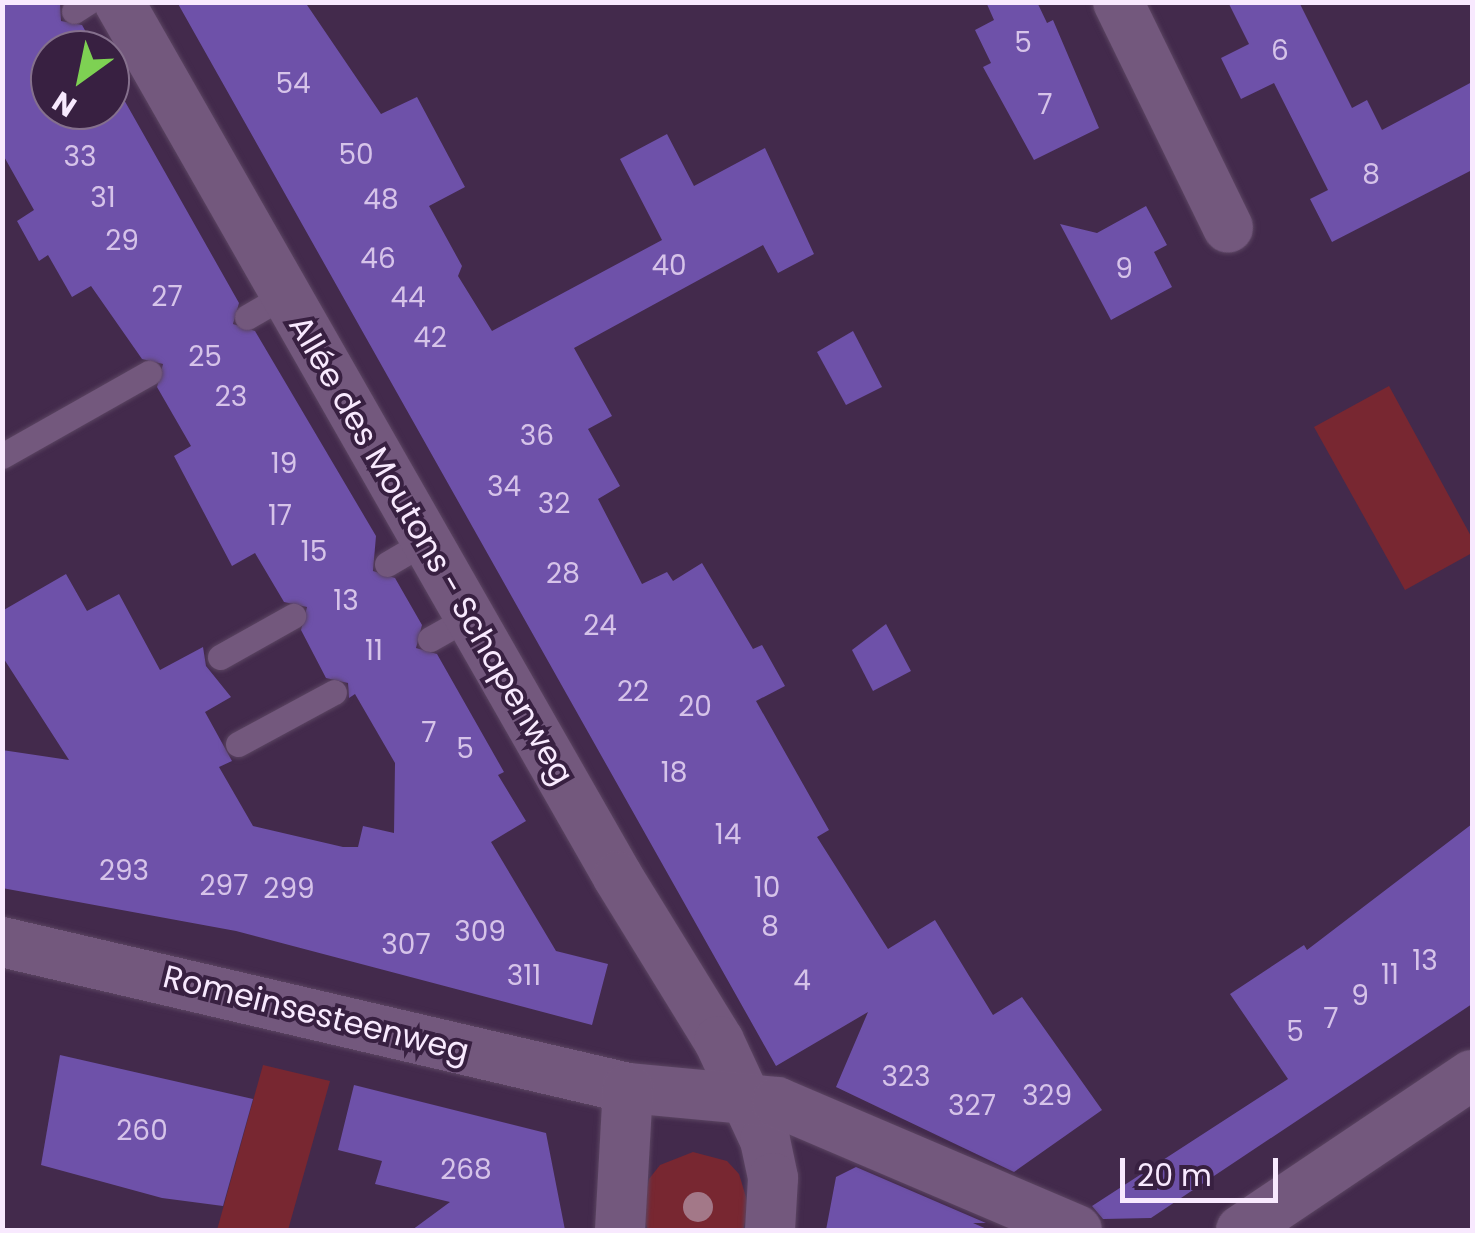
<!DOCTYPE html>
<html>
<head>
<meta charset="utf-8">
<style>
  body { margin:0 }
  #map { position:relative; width:1475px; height:1233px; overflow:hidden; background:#432a4c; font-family:Poppins,sans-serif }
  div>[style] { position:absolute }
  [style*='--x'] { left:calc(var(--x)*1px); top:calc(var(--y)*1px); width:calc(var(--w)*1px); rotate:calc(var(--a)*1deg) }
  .green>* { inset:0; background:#782731 }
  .building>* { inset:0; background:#6e51a9 }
  .roads { filter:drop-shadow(0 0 2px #5b4562) drop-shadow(0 0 2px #5b4562) }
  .lane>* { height:25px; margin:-12.5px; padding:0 12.5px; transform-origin:12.5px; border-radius:12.5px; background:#73587d }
  .street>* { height:50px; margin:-25px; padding:0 25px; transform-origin:25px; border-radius:25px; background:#73587d }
  .trees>* { width:30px; height:30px; margin:-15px; border-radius:50%; background:#a37888 }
  span { translate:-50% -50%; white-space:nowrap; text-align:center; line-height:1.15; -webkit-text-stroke:8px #382041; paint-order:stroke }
  .number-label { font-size:28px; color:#d6c3e9 }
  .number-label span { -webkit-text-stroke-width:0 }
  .street-label { font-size:32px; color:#f8e9fe }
  .frame { position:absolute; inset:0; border:5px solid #f8e9fe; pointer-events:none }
  .north { position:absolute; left:30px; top:30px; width:100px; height:100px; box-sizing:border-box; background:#382041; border:2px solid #85708d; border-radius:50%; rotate:213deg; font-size:28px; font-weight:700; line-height:40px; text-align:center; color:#f8e9fe }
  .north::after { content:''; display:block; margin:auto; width:35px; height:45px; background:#7ed153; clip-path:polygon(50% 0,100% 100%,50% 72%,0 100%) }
  .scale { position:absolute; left:1120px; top:1158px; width:158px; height:45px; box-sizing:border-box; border:5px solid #f8e9fe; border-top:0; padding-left:12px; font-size:30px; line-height:35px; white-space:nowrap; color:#f8e9fe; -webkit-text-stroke:8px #382041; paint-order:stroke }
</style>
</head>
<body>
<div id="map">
  <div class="green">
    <div style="clip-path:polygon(1389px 386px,1472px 538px,1472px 553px,1405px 590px,1314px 427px)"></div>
    <div style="clip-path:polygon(263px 1065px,330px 1081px,288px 1230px,217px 1230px)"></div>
    <div style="clip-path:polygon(693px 1152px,727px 1161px,739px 1174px,749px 1207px,743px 1230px,648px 1230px,642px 1214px,649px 1179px,660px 1165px)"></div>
  </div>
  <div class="building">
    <div style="clip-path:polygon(2px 2px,60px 2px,61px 21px,82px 25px,96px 50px,50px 50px,50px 110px,110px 110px,110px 75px,239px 303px,233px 324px,255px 331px,376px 536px,373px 571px,395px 578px,422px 625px,416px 648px,437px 654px,504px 772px,498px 775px,526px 821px,491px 842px,556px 951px,608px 964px,592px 1025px,236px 931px,2px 888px,2px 750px,69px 760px,2px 656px,2px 611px,66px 574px,87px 611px,119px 594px,160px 670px,203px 647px,206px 666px,231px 697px,205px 712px,232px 761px,219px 767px,253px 826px,343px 847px,358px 847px,363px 826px,394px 833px,395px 763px,355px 694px,349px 698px,348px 683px,326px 678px,301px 630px,307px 607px,284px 602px,255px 553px,232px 566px,174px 456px,191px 446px,157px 387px,163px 364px,142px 359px,91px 286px,72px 297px,48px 255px,39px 261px,17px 221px,34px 210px,2px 153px)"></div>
    <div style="clip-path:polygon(177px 2px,305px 2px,381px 114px,417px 97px,465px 187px,429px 206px,462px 266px,458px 276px,492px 331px,662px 240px,620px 159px,667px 134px,694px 186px,765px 148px,814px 254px,778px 273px,763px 245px,574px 348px,612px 416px,588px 429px,620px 486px,598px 499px,642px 584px,667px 572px,673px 581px,702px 563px,753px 649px,762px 645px,785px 686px,756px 701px,829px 830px,817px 837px,888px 949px,935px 920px,993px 1015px,1022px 997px,1102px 1110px,1014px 1172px,836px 1087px,868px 1012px,776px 1066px)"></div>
    <div style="clip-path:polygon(986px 2px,1037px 2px,1047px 23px,1053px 20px,1099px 128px,1034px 160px,983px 67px,991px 63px,975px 30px,994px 20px)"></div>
    <div style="clip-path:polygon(1228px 2px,1299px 2px,1352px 108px,1367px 100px,1382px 130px,1472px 82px,1472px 170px,1332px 242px,1310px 199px,1328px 190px,1274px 83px,1241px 99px,1221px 58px,1249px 44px)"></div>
    <div style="clip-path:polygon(1146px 206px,1167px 245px,1154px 252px,1172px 287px,1111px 320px,1060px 224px,1097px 233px)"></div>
    <div style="clip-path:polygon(853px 331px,882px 387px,846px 405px,817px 352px)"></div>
    <div style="clip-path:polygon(886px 624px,911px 671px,873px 691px,852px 650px)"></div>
    <div style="clip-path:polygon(1472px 824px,1472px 1004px,1151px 1218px,1103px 1219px,1092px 1206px,1288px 1079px,1230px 994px,1304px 945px,1307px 950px)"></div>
    <div style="clip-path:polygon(60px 1055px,253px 1099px,223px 1206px,162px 1198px,41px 1165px)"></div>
    <div style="clip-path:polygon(354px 1085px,546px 1133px,565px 1230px,412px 1230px,450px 1202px,375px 1184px,382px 1161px,338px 1150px)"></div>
    <div style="clip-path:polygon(856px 1167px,986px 1223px,973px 1223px,989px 1230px,826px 1230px,836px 1177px)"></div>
  </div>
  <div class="roads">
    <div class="lane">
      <div style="--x:74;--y:11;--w:17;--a:-33"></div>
      <div style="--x:247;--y:317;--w:44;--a:-30.1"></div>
      <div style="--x:2;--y:456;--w:169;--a:-29.5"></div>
      <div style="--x:387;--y:564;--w:45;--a:-30.5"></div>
      <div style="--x:430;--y:639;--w:45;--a:-29.4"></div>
      <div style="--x:220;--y:657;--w:84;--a:-29.3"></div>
      <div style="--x:238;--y:744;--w:109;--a:-28.4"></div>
    </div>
    <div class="street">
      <div style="--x:119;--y:2;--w:1007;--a:60.3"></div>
      <div style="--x:618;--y:877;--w:193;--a:58.4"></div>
      <div style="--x:719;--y:1041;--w:109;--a:65.1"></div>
      <div style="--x:765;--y:1140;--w:39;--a:78"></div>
      <div style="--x:773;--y:1178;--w:52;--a:93.3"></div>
      <div style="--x:1118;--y:2;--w:251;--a:64"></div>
      <div style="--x:2;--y:942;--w:643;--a:13.13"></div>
      <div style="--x:628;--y:1088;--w:150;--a:5.4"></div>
      <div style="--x:777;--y:1102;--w:326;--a:23.1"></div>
      <div style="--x:620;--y:1230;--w:142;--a:-86.8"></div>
      <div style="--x:1241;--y:1230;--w:278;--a:-33.9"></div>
    </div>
  </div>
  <div class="trees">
    <div style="left:698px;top:1207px"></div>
  </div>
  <div class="number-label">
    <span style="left:1023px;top:43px">5</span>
    <span style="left:1280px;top:51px">6</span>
    <span style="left:293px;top:84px">54</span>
    <span style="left:1045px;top:105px">7</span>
    <span style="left:356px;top:155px">50</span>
    <span style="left:80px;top:157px">33</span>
    <span style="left:1371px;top:175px">8</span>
    <span style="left:103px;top:198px">31</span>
    <span style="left:381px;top:200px">48</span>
    <span style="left:122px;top:241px">29</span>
    <span style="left:378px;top:259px">46</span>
    <span style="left:669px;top:266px">40</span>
    <span style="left:1124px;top:269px">9</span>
    <span style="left:167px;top:297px">27</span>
    <span style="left:408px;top:298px">44</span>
    <span style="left:430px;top:338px">42</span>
    <span style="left:205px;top:357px">25</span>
    <span style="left:231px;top:397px">23</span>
    <span style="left:537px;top:436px">36</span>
    <span style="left:284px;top:464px">19</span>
    <span style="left:504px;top:487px">34</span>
    <span style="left:554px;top:504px">32</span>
    <span style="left:280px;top:516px">17</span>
    <span style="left:314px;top:552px">15</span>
    <span style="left:563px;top:574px">28</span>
    <span style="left:346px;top:601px">13</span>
    <span style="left:600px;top:626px">24</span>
    <span style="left:374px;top:651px">11</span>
    <span style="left:633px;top:692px">22</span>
    <span style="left:695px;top:707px">20</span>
    <span style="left:429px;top:733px">7</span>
    <span style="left:465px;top:749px">5</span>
    <span style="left:674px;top:773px">18</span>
    <span style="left:728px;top:835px">14</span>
    <span style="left:124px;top:871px">293</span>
    <span style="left:224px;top:886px">297</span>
    <span style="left:767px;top:888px">10</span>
    <span style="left:289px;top:889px">299</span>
    <span style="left:770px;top:927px">8</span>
    <span style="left:480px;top:932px">309</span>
    <span style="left:406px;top:945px">307</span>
    <span style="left:1425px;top:961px">13</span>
    <span style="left:1390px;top:975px">11</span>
    <span style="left:524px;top:976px">311</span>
    <span style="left:802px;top:981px">4</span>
    <span style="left:1360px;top:996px">9</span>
    <span style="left:1331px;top:1019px">7</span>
    <span style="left:1295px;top:1032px">5</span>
    <span style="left:906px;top:1077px">323</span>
    <span style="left:1047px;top:1096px">329</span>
    <span style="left:972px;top:1106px">327</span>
    <span style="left:142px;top:1131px">260</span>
    <span style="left:466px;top:1170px">268</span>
  </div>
  <div class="street-label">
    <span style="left:431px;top:550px;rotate:60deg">Allée des Moutons - Schapenweg</span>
    <span style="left:316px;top:1014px;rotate:14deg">Romeinsesteenweg</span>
  </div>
  <div class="frame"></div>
  <div class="north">N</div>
  <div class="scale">20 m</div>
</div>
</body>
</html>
